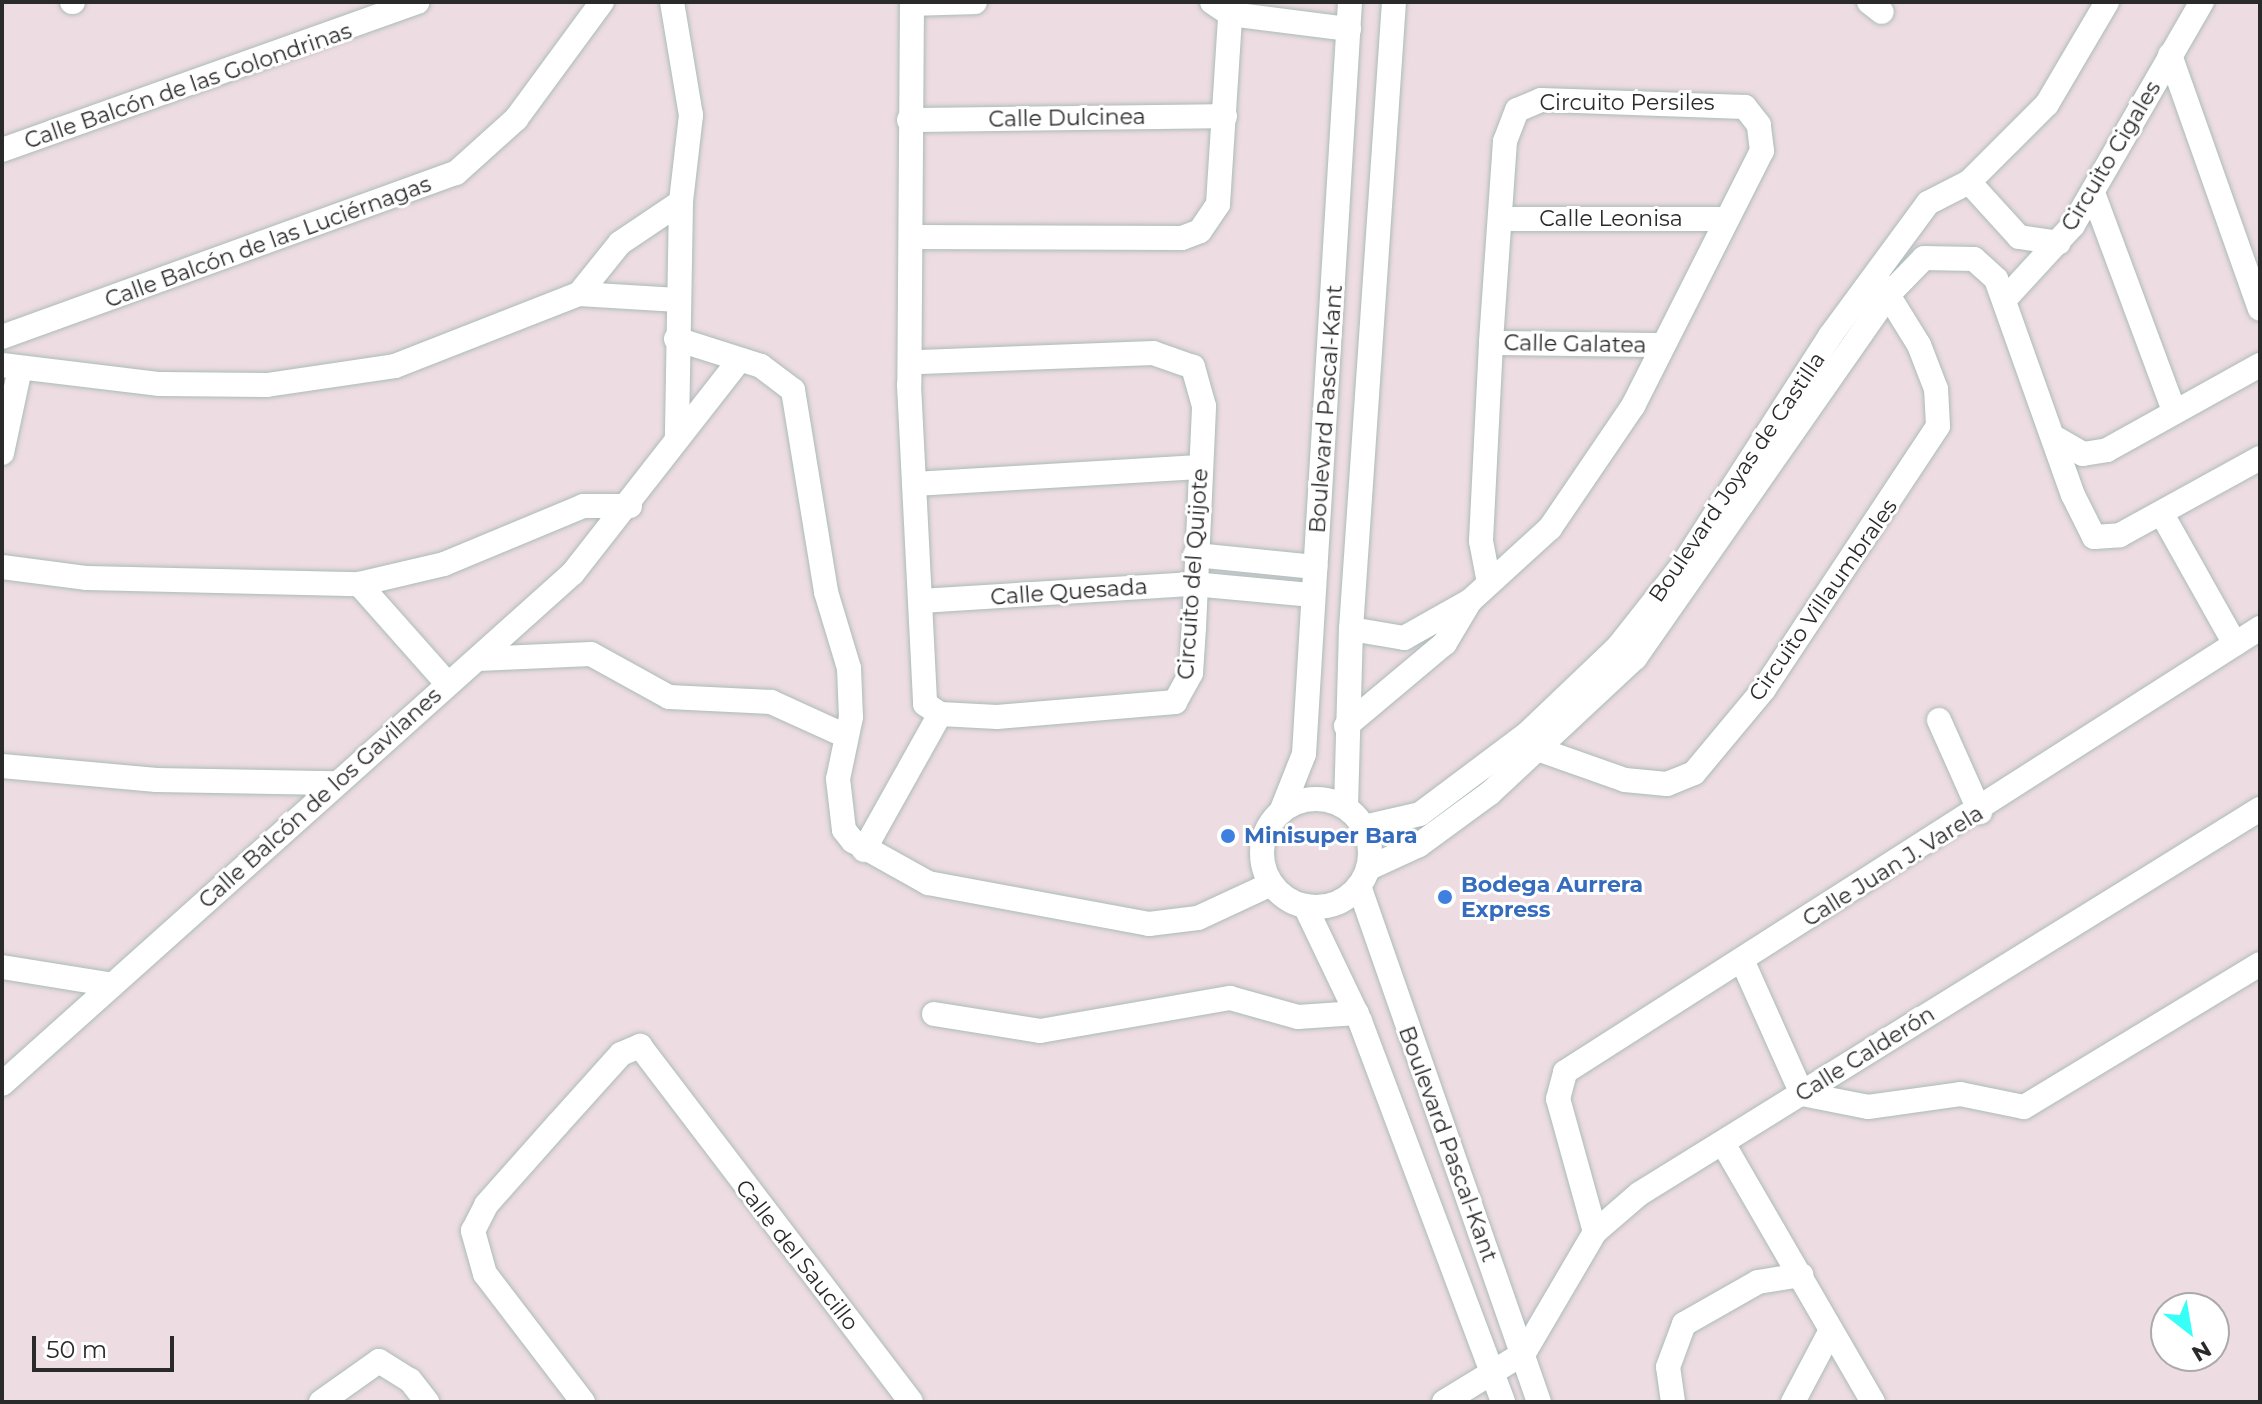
<!DOCTYPE html>
<html>
<head>
<meta charset="utf-8">
<style>
  body { margin:0 }
  #map { position:relative; width:2262px; height:1404px; overflow:hidden; background:#eddce1; font-family:Montserrat,sans-serif }
  div>[style] { position:absolute }
  [style*='--x'] { left:calc(var(--x)*1px); top:calc(var(--y)*1px); width:calc(var(--w)*1px); rotate:calc(var(--a)*1deg) }
  .roads { filter:drop-shadow(0 0 2px #acbbba) drop-shadow(0 0 2px #acbbba) }
  .minor>* { height:24px; margin:-12px; padding:0 12px; transform-origin:12px; border-radius:12px; background:#fff }
  .minor>.ring { margin:-12px; padding:0; box-sizing:content-box; background:none; border:24px solid #fff; border-radius:50% }
  .dots>* { width:22px; height:22px; translate:-50% -50%; box-sizing:border-box; border:4px solid #fff; border-radius:50% }
  span { translate:-50% -50%; white-space:nowrap; text-align:center; line-height:1.15; -webkit-text-stroke:6px #fff; paint-order:stroke }
  .street-label { font-size:22px; color:#2a2a2a }
  .shop-label { font-size:22px; color:#366cbe; font-weight:700 }
  .left { translate:0 -50%; text-align:left }
  .frame { position:absolute; inset:0; border:4px solid #2a2a2a; pointer-events:none }
  .north { position:absolute; left:2150px; top:1292px; width:80px; height:80px; box-sizing:border-box; background:#fff; border:2px solid #aaa; border-radius:50%; rotate:149deg; font-size:22px; font-weight:700; line-height:32px; text-align:center; color:#2a2a2a }
  .north::after { content:''; display:block; margin:auto; width:28px; height:36px; background:#37fff8; clip-path:polygon(50% 0,100% 100%,50% 72%,0 100%) }
  .scale { position:absolute; left:32px; top:1336px; width:142px; height:36px; box-sizing:border-box; border:4px solid #2a2a2a; border-top:0; padding-left:10px; font-size:24px; line-height:28px; white-space:nowrap; color:#2a2a2a; -webkit-text-stroke:6px #fff; paint-order:stroke }
</style>
</head>
<body>
<div id="map">
  <div class="roads">
    <div class="minor">
      <div style="--x:72;--y:2;--w:1;--a:0"></div>
      <div style="--x:672;--y:2;--w:115;--a:80.5"></div>
      <div style="--x:691;--y:115;--w:88;--a:96.6"></div>
      <div style="--x:681;--y:202;--w:235;--a:91"></div>
      <div style="--x:912;--y:2;--w:383;--a:90.4"></div>
      <div style="--x:909;--y:385;--w:319;--a:87.1"></div>
      <div style="--x:925;--y:704;--w:18;--a:34"></div>
      <div style="--x:940;--y:714;--w:57;--a:3"></div>
      <div style="--x:997;--y:717;--w:179;--a:-4.8"></div>
      <div style="--x:1175;--y:702;--w:33;--a:-61"></div>
      <div style="--x:1191;--y:673;--w:45;--a:-86.2"></div>
      <div style="--x:1194;--y:628;--w:222;--a:-87.4"></div>
      <div style="--x:1204;--y:406;--w:41;--a:-105.8"></div>
      <div style="--x:1193;--y:367;--w:42;--a:-160.7"></div>
      <div style="--x:1153;--y:353;--w:239;--a:177.8"></div>
      <div style="--x:1212;--y:2;--w:22;--a:34"></div>
      <div style="--x:1230;--y:14;--w:120;--a:7.2"></div>
      <div style="--x:1869;--y:2;--w:16;--a:38"></div>
      <div style="--x:912;--y:4;--w:63;--a:-1.8"></div>
      <div style="--x:2170;--y:55;--w:269;--a:70.5"></div>
      <div style="--x:909;--y:120;--w:316;--a:-0.7"></div>
      <div style="--x:2;--y:150;--w:441;--a:-19.6"></div>
      <div style="--x:1969;--y:182;--w:110;--a:-45"></div>
      <div style="--x:2047;--y:104;--w:118;--a:-59.5"></div>
      <div style="--x:1969;--y:182;--w:74;--a:47.7"></div>
      <div style="--x:2019;--y:237;--w:40;--a:8.5"></div>
      <div style="--x:2093;--y:193;--w:233;--a:69.6"></div>
      <div style="--x:1500;--y:219;--w:223;--a:0"></div>
      <div style="--x:912;--y:237;--w:270;--a:0.2"></div>
      <div style="--x:1182;--y:238;--w:19;--a:-21"></div>
      <div style="--x:1200;--y:231;--w:32;--a:-56"></div>
      <div style="--x:1218;--y:204;--w:202;--a:-86.3"></div>
      <div style="--x:579;--y:294;--w:65;--a:-51.2"></div>
      <div style="--x:620;--y:243;--w:73;--a:-33.9"></div>
      <div style="--x:2005;--y:299;--w:100;--a:-47.4"></div>
      <div style="--x:2073;--y:225;--w:258;--a:-60"></div>
      <div style="--x:2;--y:337;--w:483;--a:-19.9"></div>
      <div style="--x:456;--y:173;--w:81;--a:-42"></div>
      <div style="--x:516;--y:119;--w:145;--a:-53.7"></div>
      <div style="--x:676;--y:339;--w:89;--a:17.6"></div>
      <div style="--x:761;--y:366;--w:40;--a:37"></div>
      <div style="--x:793;--y:390;--w:205;--a:80.7"></div>
      <div style="--x:826;--y:592;--w:79;--a:73.2"></div>
      <div style="--x:849;--y:668;--w:49;--a:87.7"></div>
      <div style="--x:851;--y:717;--w:63;--a:101.8"></div>
      <div style="--x:838;--y:779;--w:51;--a:83.3"></div>
      <div style="--x:844;--y:830;--w:14;--a:51"></div>
      <div style="--x:853;--y:841;--w:86;--a:29.2"></div>
      <div style="--x:928;--y:883;--w:225;--a:10.5"></div>
      <div style="--x:1149;--y:924;--w:49;--a:-7"></div>
      <div style="--x:1198;--y:918;--w:81;--a:-25"></div>
      <div style="--x:1491;--y:343;--w:169;--a:0.7"></div>
      <div style="--x:2;--y:365;--w:159;--a:6.9"></div>
      <div style="--x:160;--y:384;--w:107;--a:0.5"></div>
      <div style="--x:267;--y:385;--w:129;--a:-8.4"></div>
      <div style="--x:395;--y:366;--w:198;--a:-21.4"></div>
      <div style="--x:579;--y:294;--w:99;--a:3.5"></div>
      <div style="--x:2057;--y:439;--w:30;--a:30"></div>
      <div style="--x:2083;--y:454;--w:24;--a:-9"></div>
      <div style="--x:2107;--y:450;--w:175;--a:-29.1"></div>
      <div style="--x:2;--y:453;--w:87;--a:-78"></div>
      <div style="--x:914;--y:484;--w:286;--a:-3.4"></div>
      <div style="--x:2162;--y:514;--w:149;--a:60.7"></div>
      <div style="--x:1195;--y:555;--w:121;--a:5.7"></div>
      <div style="--x:2;--y:567;--w:86;--a:7.4"></div>
      <div style="--x:87;--y:578;--w:272;--a:1.3"></div>
      <div style="--x:359;--y:584;--w:87;--a:-13.2"></div>
      <div style="--x:444;--y:564;--w:151;--a:-22.6"></div>
      <div style="--x:583;--y:506;--w:47;--a:0"></div>
      <div style="--x:359;--y:584;--w:132;--a:48.4"></div>
      <div style="--x:921;--y:601;--w:273;--a:-3.6"></div>
      <div style="--x:1193;--y:584;--w:120;--a:5.3"></div>
      <div style="--x:1351;--y:629;--w:54;--a:9.6"></div>
      <div style="--x:1404;--y:638;--w:76;--a:-29.3"></div>
      <div style="--x:1470;--y:601;--w:108;--a:-42.4"></div>
      <div style="--x:1550;--y:528;--w:148;--a:-55.8"></div>
      <div style="--x:1633;--y:406;--w:286;--a:-63.2"></div>
      <div style="--x:1762;--y:151;--w:26;--a:-97"></div>
      <div style="--x:1759;--y:125;--w:23;--a:-128"></div>
      <div style="--x:1745;--y:107;--w:204;--a:-178"></div>
      <div style="--x:1541;--y:100;--w:26;--a:157"></div>
      <div style="--x:1517;--y:110;--w:33;--a:111"></div>
      <div style="--x:1505;--y:141;--w:202;--a:94"></div>
      <div style="--x:1491;--y:343;--w:198;--a:92.9"></div>
      <div style="--x:1481;--y:541;--w:43;--a:79.2"></div>
      <div style="--x:478;--y:659;--w:113;--a:-2.5"></div>
      <div style="--x:591;--y:654;--w:89;--a:28.9"></div>
      <div style="--x:669;--y:697;--w:102;--a:2.8"></div>
      <div style="--x:771;--y:702;--w:82;--a:24.4"></div>
      <div style="--x:1939;--y:720;--w:101;--a:66"></div>
      <div style="--x:1346;--y:726;--w:129;--a:-40"></div>
      <div style="--x:1445;--y:643;--w:49;--a:-59.2"></div>
      <div style="--x:1543;--y:751;--w:87;--a:19.5"></div>
      <div style="--x:1625;--y:780;--w:42;--a:5.4"></div>
      <div style="--x:1667;--y:784;--w:29;--a:-22"></div>
      <div style="--x:1694;--y:773;--w:109;--a:-50.2"></div>
      <div style="--x:1764;--y:689;--w:315;--a:-56.5"></div>
      <div style="--x:1938;--y:426;--w:37;--a:-93"></div>
      <div style="--x:1936;--y:389;--w:47;--a:-111.1"></div>
      <div style="--x:1919;--y:345;--w:70;--a:-121.7"></div>
      <div style="--x:2;--y:766;--w:155;--a:5.2"></div>
      <div style="--x:156;--y:780;--w:179;--a:1"></div>
      <div class="ring" style="left:1262px;top:799px;width:84px;height:84px"></div>
      <div style="--x:1346;--y:807;--w:178;--a:-88.4"></div>
      <div style="--x:1351;--y:629;--w:628;--a:-86.08"></div>
      <div style="--x:1281;--y:812;--w:62;--a:-68.4"></div>
      <div style="--x:1304;--y:754;--w:753;--a:-86.5"></div>
      <div style="--x:1364;--y:827;--w:57;--a:-13.1"></div>
      <div style="--x:1420;--y:814;--w:134;--a:-36.8"></div>
      <div style="--x:1527;--y:734;--w:126;--a:-43.7"></div>
      <div style="--x:1618;--y:647;--w:103;--a:-51.7"></div>
      <div style="--x:1682;--y:566;--w:274;--a:-57.2"></div>
      <div style="--x:1830;--y:336;--w:165;--a:-53.6"></div>
      <div style="--x:1928;--y:203;--w:46;--a:-27.1"></div>
      <div style="--x:864;--y:850;--w:156;--a:-60.8"></div>
      <div style="--x:1369;--y:868;--w:55;--a:-24.7"></div>
      <div style="--x:1419;--y:845;--w:88;--a:-36.2"></div>
      <div style="--x:1490;--y:793;--w:198;--a:-43"></div>
      <div style="--x:1635;--y:658;--w:444;--a:-55.1"></div>
      <div style="--x:1889;--y:294;--w:50;--a:-45.8"></div>
      <div style="--x:1924;--y:258;--w:50;--a:1.1"></div>
      <div style="--x:1974;--y:259;--w:30;--a:42"></div>
      <div style="--x:1996;--y:279;--w:229;--a:70.4"></div>
      <div style="--x:2073;--y:495;--w:47;--a:63.4"></div>
      <div style="--x:2094;--y:537;--w:26;--a:-4"></div>
      <div style="--x:2120;--y:535;--w:160;--a:-28.8"></div>
      <div style="--x:1359;--y:886;--w:546;--a:70.77"></div>
      <div style="--x:1305;--y:906;--w:127;--a:64.4"></div>
      <div style="--x:1360;--y:1021;--w:407;--a:69.4"></div>
      <div style="--x:1742;--y:960;--w:147;--a:65.9"></div>
      <div style="--x:1802;--y:1094;--w:67;--a:11.1"></div>
      <div style="--x:1868;--y:1107;--w:93;--a:-8"></div>
      <div style="--x:1960;--y:1094;--w:65;--a:11.5"></div>
      <div style="--x:2024;--y:1107;--w:276;--a:-31.2"></div>
      <div style="--x:2;--y:967;--w:112;--a:9.2"></div>
      <div style="--x:934;--y:1014;--w:107;--a:9.1"></div>
      <div style="--x:1040;--y:1031;--w:193;--a:-9.9"></div>
      <div style="--x:1230;--y:998;--w:71;--a:15.6"></div>
      <div style="--x:1298;--y:1017;--w:59;--a:-3.9"></div>
      <div style="--x:2;--y:1084;--w:766;--a:-41.83"></div>
      <div style="--x:573;--y:573;--w:268;--a:-52"></div>
      <div style="--x:1724;--y:1145;--w:297;--a:59.9"></div>
      <div style="--x:1595;--y:1232;--w:138;--a:-105.5"></div>
      <div style="--x:1558;--y:1099;--w:28;--a:-75"></div>
      <div style="--x:1565;--y:1072;--w:825;--a:-32.57"></div>
      <div style="--x:321;--y:1402;--w:71;--a:-35.3"></div>
      <div style="--x:379;--y:1361;--w:36;--a:32"></div>
      <div style="--x:410;--y:1380;--w:28;--a:52"></div>
      <div style="--x:583;--y:1402;--w:161;--a:-127.4"></div>
      <div style="--x:485;--y:1274;--w:45;--a:-105.6"></div>
      <div style="--x:473;--y:1231;--w:29;--a:-63"></div>
      <div style="--x:486;--y:1205;--w:108;--a:-48.4"></div>
      <div style="--x:558;--y:1124;--w:94;--a:-48"></div>
      <div style="--x:621;--y:1054;--w:21;--a:-23"></div>
      <div style="--x:640;--y:1046;--w:447;--a:52.7"></div>
      <div style="--x:1444;--y:1402;--w:94;--a:-31.5"></div>
      <div style="--x:1524;--y:1353;--w:140;--a:-59.6"></div>
      <div style="--x:1595;--y:1232;--w:58;--a:-40.8"></div>
      <div style="--x:1639;--y:1194;--w:731;--a:-31.8"></div>
      <div style="--x:1673;--y:1402;--w:35;--a:-98"></div>
      <div style="--x:1668;--y:1367;--w:46;--a:-69.6"></div>
      <div style="--x:1684;--y:1324;--w:85;--a:-29.6"></div>
      <div style="--x:1758;--y:1282;--w:44;--a:-9.2"></div>
      <div style="--x:1793;--y:1402;--w:79;--a:-62.1"></div>
    </div>
  </div>
  <div class="dots">
    <div style="left:1228px;top:836px;background:#3f7fe0"></div>
    <div style="left:1445px;top:897px;background:#3f7fe0"></div>
  </div>
  <div class="street-label">
    <span style="left:188px;top:86px;rotate:-19deg">Calle Balcón de las Golondrinas</span>
    <span style="left:1627px;top:103px">Circuito Persiles</span>
    <span style="left:1067px;top:118px;rotate:-1deg">Calle Dulcinea</span>
    <span style="left:2111px;top:156px;rotate:-59deg">Circuito Cigales</span>
    <span style="left:1611px;top:219px">Calle Leonisa</span>
    <span style="left:268px;top:242px;rotate:-20deg">Calle Balcón de las Luciérnagas</span>
    <span style="left:1575px;top:344px;rotate:1deg">Calle Galatea</span>
    <span style="left:1326px;top:409px;rotate:-86deg">Boulevard Pascal-Kant</span>
    <span style="left:1737px;top:477px;rotate:-56deg">Boulevard Joyas de Castilla</span>
    <span style="left:1193px;top:574px;rotate:-86deg">Circuito del Quijote</span>
    <span style="left:1069px;top:592px;rotate:-4deg">Calle Quesada</span>
    <span style="left:1823px;top:600px;rotate:-55deg">Circuito Villaumbrales</span>
    <span style="left:320px;top:798px;rotate:-42deg">Calle Balcón de los Gavilanes</span>
    <span style="left:1893px;top:866px;rotate:-32deg">Calle Juan J. Varela</span>
    <span style="left:1865px;top:1054px;rotate:-32deg">Calle Calderón</span>
    <span style="left:1448px;top:1144px;rotate:70deg">Boulevard Pascal-Kant</span>
    <span style="left:797px;top:1255px;rotate:52deg">Calle del Saucillo</span>
  </div>
  <div class="shop-label">
    <span class="left" style="left:1244px;top:836px">Minisuper Bara</span>
    <span class="left" style="left:1461px;top:897px">Bodega Aurrera<br>Express</span>
  </div>
  <div class="frame"></div>
  <div class="north">N</div>
  <div class="scale">50 m</div>
</div>
</body>
</html>
